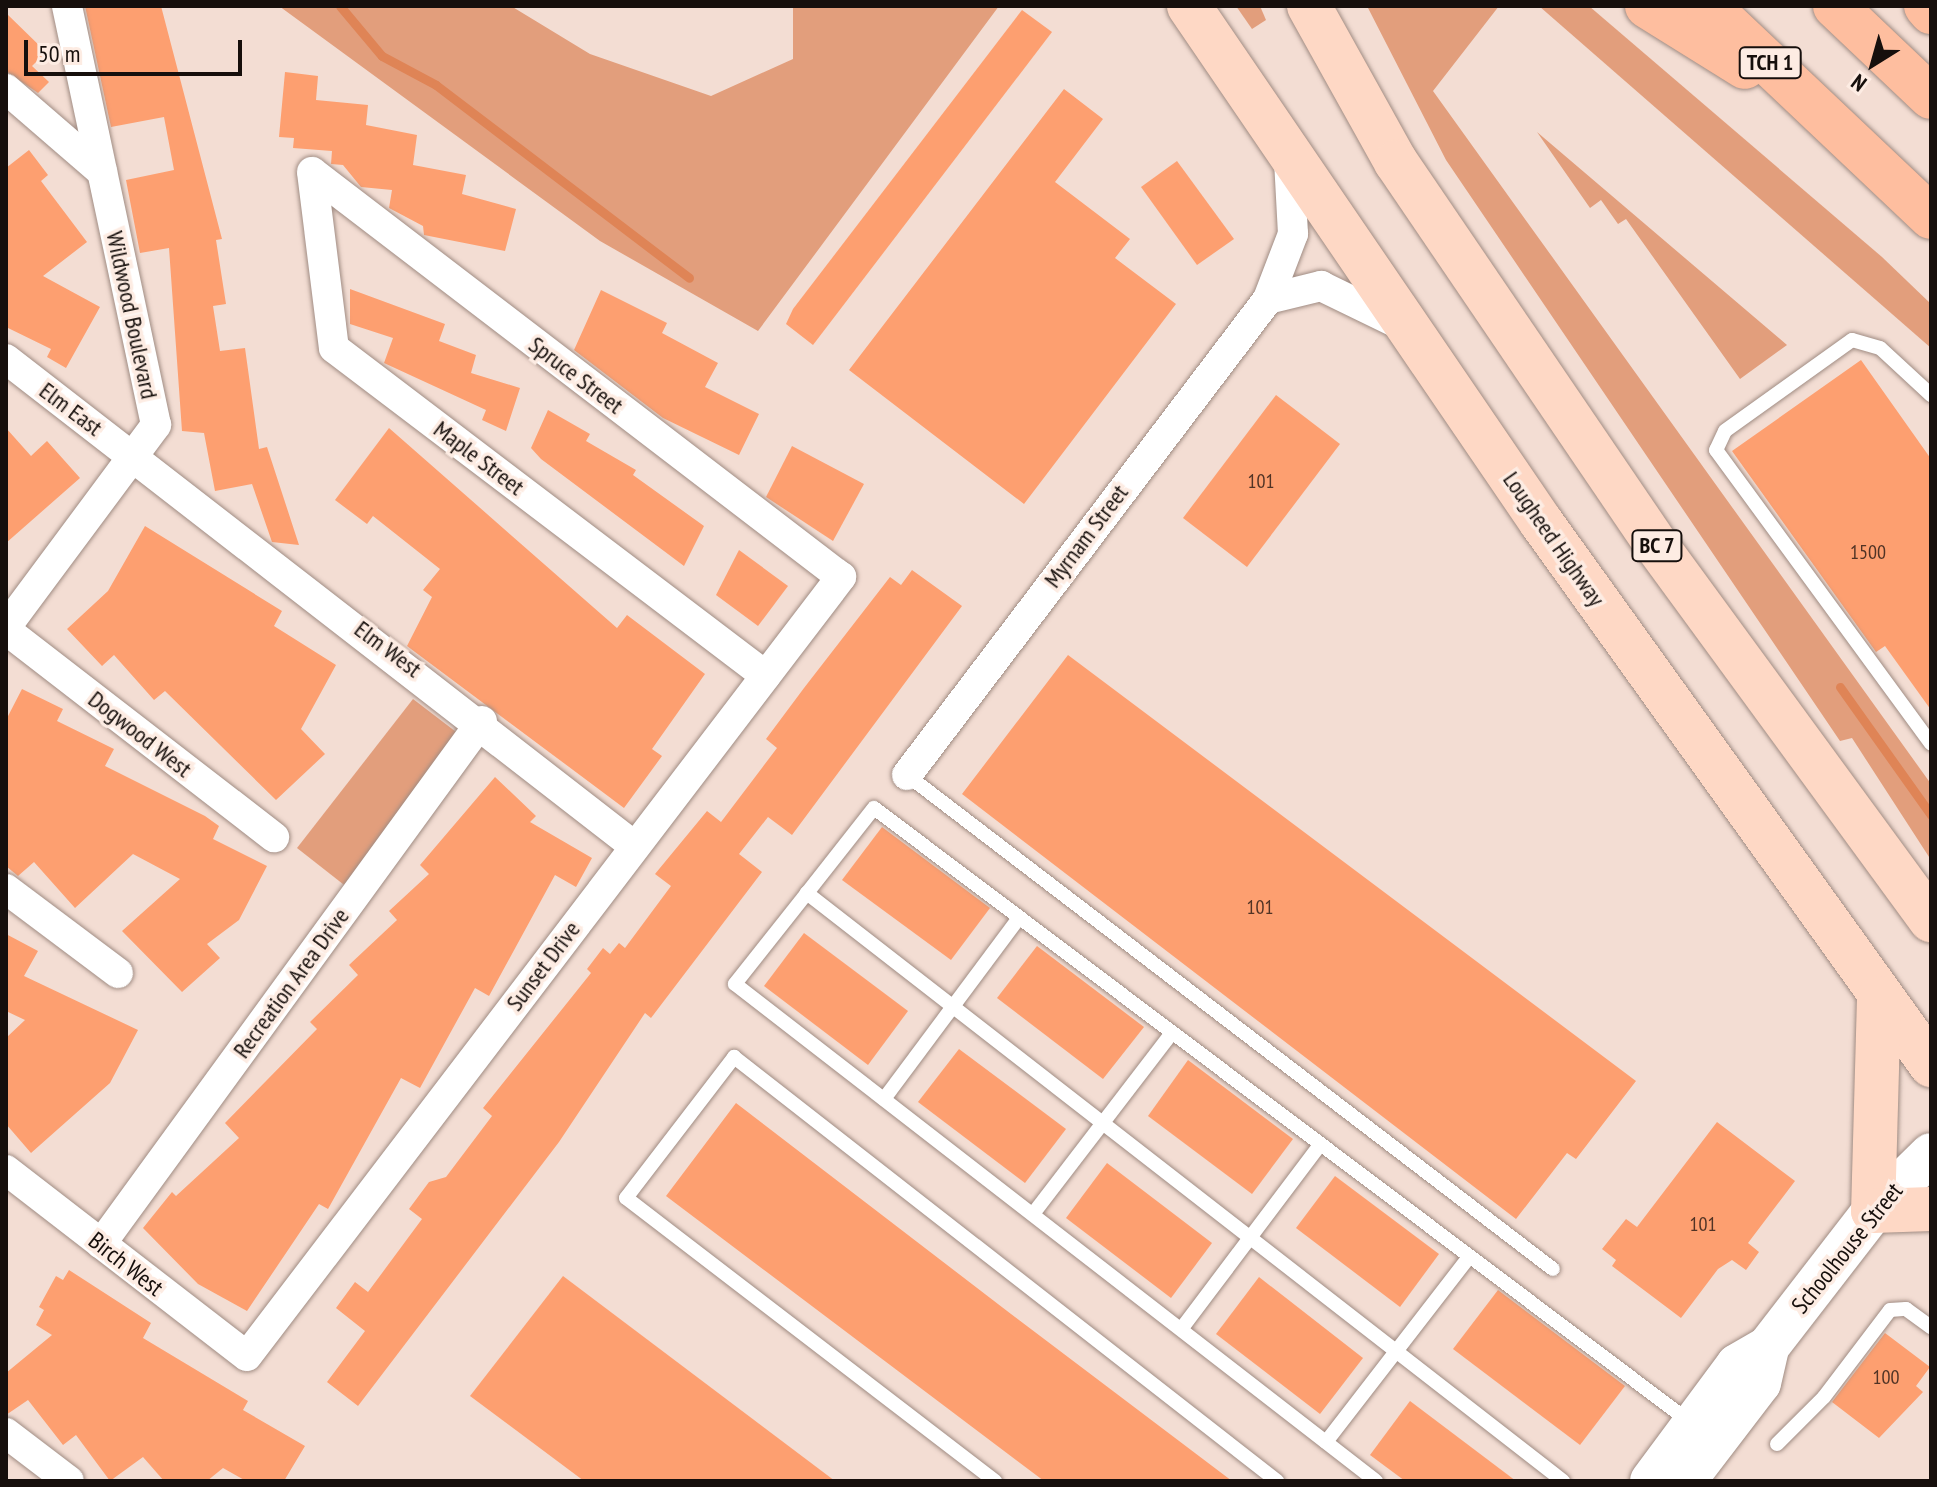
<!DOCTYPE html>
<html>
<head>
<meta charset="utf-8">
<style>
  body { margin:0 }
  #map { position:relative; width:1937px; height:1487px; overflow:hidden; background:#f3ddd3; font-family:"PT Sans Narrow",sans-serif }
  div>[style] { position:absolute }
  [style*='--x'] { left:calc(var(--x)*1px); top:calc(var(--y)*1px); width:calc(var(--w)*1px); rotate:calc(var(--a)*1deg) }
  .green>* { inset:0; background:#e29e7c }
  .stream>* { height:9px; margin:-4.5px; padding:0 4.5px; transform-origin:4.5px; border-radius:4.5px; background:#df8456 }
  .building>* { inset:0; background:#fd9f70 }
  .roads { filter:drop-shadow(0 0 2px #a08c83) drop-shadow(0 0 2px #a08c83) }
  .service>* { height:14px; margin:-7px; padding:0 7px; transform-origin:7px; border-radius:7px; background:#fff }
  .minor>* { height:30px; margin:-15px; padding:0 15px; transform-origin:15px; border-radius:15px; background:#fff }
  .secondary>* { height:42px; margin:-21px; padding:0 21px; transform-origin:21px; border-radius:21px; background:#fff }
  .primary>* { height:44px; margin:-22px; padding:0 22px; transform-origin:22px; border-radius:22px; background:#fed8c5 }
  .motorway>* { height:44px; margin:-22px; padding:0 22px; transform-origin:22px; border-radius:22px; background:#febe9f }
  span { translate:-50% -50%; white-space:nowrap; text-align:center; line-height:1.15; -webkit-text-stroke:7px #fdece3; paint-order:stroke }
  .number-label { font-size:20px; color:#503325 }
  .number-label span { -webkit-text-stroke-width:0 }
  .shield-label span { padding:2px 6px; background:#fdece3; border:2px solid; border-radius:6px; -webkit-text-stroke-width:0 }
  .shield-label { font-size:22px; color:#160f0c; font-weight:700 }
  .street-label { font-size:24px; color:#160f0c }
  .frame { position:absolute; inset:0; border:8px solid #160f0c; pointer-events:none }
  .north { position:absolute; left:1833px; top:24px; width:80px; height:80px; -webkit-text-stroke:6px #fdece3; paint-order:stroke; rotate:217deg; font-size:22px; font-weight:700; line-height:32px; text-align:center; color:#160f0c }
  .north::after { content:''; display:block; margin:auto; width:28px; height:36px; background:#160f0c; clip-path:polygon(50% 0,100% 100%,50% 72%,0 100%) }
  .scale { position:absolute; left:24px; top:40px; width:218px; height:36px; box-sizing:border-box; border:4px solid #160f0c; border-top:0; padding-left:10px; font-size:24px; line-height:28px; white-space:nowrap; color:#160f0c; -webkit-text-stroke:6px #fdece3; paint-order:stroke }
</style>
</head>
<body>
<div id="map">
  <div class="green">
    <div style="clip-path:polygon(279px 6px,511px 6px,590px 54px,711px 96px,793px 59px,793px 6px,999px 6px,758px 331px,600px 241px)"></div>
    <div style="clip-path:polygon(1236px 6px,1260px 6px,1266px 20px,1252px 29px)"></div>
    <div style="clip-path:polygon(1367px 6px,1499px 6px,1433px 91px,1931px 784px,1931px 860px,1852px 738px,1840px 741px,1446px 160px)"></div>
    <div style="clip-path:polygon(1539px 6px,1589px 6px,1882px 257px,1931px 304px,1931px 348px)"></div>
    <div style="clip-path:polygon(1537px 132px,1787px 345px,1740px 379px,1626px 219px,1618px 224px,1601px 200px,1590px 208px)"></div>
    <div style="clip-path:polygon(413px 699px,464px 738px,348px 888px,297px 848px)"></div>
  </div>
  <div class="stream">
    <div style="--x:340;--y:6;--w:65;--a:50"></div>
    <div style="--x:382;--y:56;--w:61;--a:28.2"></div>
    <div style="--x:436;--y:85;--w:318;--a:37.3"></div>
    <div style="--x:1840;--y:687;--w:157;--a:54.6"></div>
  </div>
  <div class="building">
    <div style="clip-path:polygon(85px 6px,161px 6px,222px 239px,216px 240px,226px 304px,213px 306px,220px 351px,245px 348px,259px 449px,267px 447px,299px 545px,272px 542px,252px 484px,215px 491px,204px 433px,182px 431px,169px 248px,140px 253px,126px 180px,174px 170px,164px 117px,111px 127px)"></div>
    <div style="clip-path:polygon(1022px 10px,1052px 32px,813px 345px,786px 324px,793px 309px)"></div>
    <div style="clip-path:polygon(6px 13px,46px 52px,32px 66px,49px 82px,38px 93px,6px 71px)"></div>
    <div style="clip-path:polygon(285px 72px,318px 76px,316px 100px,368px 105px,366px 125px,417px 135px,413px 165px,466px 175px,462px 194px,516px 209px,505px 251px,424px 235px,423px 226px,389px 208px,392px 190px,361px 187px,343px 165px,331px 164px,332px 151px,293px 148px,294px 138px,279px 137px)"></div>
    <div style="clip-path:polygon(1064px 89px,1103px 119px,1055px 182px,1130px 239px,1115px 258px,1176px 304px,1024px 504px,849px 370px)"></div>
    <div style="clip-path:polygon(29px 150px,48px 175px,41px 181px,87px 242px,43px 276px,100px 307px,66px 368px,47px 357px,51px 349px,6px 327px,6px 168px)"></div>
    <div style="clip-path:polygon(1177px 161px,1234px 239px,1197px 265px,1141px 187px)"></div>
    <div style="clip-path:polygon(350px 289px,445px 324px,439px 341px,476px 355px,471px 373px,520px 388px,506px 431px,482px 420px,486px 410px,384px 363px,393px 338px,350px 324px)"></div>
    <div style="clip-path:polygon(601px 290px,667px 323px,662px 333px,718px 363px,705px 387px,759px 414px,739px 455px,663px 418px,574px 350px)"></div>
    <div style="clip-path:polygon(1861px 360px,1931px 459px,1931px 710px,1885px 646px,1876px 652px,1732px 451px)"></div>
    <div style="clip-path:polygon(1276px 395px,1340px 444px,1247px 567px,1183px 518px)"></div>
    <div style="clip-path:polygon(548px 410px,590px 434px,586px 441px,636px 470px,633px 475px,704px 526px,684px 566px,541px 459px,531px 448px)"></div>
    <div style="clip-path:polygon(6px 428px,31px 456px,47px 441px,80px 478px,6px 543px)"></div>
    <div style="clip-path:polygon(389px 428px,617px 628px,627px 615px,705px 674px,652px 749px,662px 756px,624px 808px,407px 646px,432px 597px,423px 590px,440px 569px,373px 516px,367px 524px,335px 500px)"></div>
    <div style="clip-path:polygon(792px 446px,864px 484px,833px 541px,766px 497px)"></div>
    <div style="clip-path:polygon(145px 526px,282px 611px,274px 626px,336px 665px,301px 729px,325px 754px,276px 800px,165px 691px,154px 700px,114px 655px,102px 666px,67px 629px,108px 591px)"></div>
    <div style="clip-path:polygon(739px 550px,788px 586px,758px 626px,716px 595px)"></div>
    <div style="clip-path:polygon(912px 570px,962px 606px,792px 835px,768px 817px,739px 854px,762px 872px,651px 1018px,645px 1013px,559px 1142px,358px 1406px,327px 1382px,365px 1331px,336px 1308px,355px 1282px,368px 1292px,422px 1219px,409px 1209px,429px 1182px,446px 1177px,492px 1116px,483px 1108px,591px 973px,587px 969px,603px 948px,610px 954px,619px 943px,625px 948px,671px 886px,655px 874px,707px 811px,721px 822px,777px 748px,766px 739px,804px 688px,890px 577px,901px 585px)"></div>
    <div style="clip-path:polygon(1068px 655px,1636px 1081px,1576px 1159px,1567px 1153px,1516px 1219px,962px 794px)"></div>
    <div style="clip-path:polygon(22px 689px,63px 709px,57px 721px,114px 749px,105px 766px,205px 816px,219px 826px,213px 839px,267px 866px,239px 920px,207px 944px,220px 958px,182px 992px,122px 931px,180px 879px,133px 854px,75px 908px,34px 862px,18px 876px,6px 866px,6px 720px)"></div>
    <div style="clip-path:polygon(495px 777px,536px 816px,530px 822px,592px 858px,576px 887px,555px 875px,489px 996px,475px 988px,420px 1088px,401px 1078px,328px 1209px,319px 1204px,247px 1311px,198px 1284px,143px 1228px,172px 1192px,176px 1196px,239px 1138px,225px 1123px,317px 1029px,310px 1022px,358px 975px,349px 965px,397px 920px,389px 911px,429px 874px,420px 865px)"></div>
    <div style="clip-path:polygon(882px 827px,990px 908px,951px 960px,842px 880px)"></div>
    <div style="clip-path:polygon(804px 933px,908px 1011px,868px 1065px,764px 986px)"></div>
    <div style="clip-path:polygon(6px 934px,38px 951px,24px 976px,138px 1030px,110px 1083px,31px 1153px,6px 1124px,6px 1038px,25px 1020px,6px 1011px)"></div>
    <div style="clip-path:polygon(1037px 946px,1144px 1027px,1103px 1079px,997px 998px)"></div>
    <div style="clip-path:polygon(959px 1049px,1066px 1129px,1025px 1183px,918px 1102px)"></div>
    <div style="clip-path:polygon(1188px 1060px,1293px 1139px,1252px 1194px,1148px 1116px)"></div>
    <div style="clip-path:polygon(736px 1103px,1011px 1314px,1232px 1481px,1044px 1481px,666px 1196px)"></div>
    <div style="clip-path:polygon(1717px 1122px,1795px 1181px,1748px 1243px,1759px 1252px,1746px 1270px,1732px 1260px,1718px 1269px,1681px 1318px,1612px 1266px,1616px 1260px,1602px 1249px,1626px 1219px,1637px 1227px)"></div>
    <div style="clip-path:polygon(1107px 1163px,1212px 1243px,1171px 1298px,1066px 1218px)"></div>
    <div style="clip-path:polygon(1335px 1176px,1439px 1254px,1400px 1307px,1296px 1228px)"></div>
    <div style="clip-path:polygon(69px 1270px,151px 1323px,143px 1338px,248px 1401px,243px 1410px,305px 1446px,284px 1481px,246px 1481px,223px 1468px,207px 1481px,164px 1481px,143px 1457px,110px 1481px,76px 1435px,63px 1445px,28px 1400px,6px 1415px,6px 1373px,52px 1335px,36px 1325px,44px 1310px,39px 1307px,56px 1276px,63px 1280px)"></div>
    <div style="clip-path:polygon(563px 1276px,835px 1481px,584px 1481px,470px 1396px)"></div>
    <div style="clip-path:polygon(1259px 1277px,1363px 1358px,1320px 1414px,1216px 1334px)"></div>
    <div style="clip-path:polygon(1498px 1290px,1625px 1386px,1580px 1445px,1453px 1349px)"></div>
    <div style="clip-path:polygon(1885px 1333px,1930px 1367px,1916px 1386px,1923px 1392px,1879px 1438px,1832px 1402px)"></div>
    <div style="clip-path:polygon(1410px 1401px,1516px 1481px,1405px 1481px,1370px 1455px)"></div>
  </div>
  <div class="roads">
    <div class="service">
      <div style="--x:1931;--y:395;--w:69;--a:-137.3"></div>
      <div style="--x:1880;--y:348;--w:29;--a:-164"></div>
      <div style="--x:1852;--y:340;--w:156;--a:144.4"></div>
      <div style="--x:1725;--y:431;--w:21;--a:115"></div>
      <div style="--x:1716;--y:450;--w:364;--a:53.8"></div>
      <div style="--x:907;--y:775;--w:813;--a:37.41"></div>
      <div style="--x:807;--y:893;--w:116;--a:128.4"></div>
      <div style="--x:735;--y:984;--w:811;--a:37.79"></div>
      <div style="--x:884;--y:1099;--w:226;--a:-53.3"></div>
      <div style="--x:1033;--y:1214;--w:227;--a:-52.5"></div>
      <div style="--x:1182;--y:1328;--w:228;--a:-53"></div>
      <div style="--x:1326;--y:1442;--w:234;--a:-52.3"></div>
      <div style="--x:1777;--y:1444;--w:66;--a:-45"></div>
      <div style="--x:1824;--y:1397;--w:109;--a:-52.8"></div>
      <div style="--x:1890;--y:1310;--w:16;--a:-4"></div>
      <div style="--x:1906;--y:1309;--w:31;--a:36"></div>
      <div style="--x:995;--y:1481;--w:465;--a:-142.5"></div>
      <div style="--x:626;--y:1198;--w:178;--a:-52.5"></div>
      <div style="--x:734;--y:1057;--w:689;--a:37.98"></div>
      <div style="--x:1563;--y:1481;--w:958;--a:-142.13"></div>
      <div style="--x:807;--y:893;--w:108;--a:-51.8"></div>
      <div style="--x:874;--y:808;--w:1021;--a:36.96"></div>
    </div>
    <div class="minor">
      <div style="--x:6;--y:89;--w:127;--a:40.8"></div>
      <div style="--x:312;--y:172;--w:177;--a:82.9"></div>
      <div style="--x:334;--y:348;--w:542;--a:37.21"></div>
      <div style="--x:1268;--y:299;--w:55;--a:-13.8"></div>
      <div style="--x:1321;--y:286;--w:87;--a:26"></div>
      <div style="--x:6;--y:359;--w:795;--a:37.79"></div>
      <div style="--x:6;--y:627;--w:252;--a:-53.4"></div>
      <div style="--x:156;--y:425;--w:428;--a:-102"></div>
      <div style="--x:6;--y:630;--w:339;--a:37.7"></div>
      <div style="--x:907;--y:775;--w:597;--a:-52.82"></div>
      <div style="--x:1268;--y:299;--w:70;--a:-69"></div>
      <div style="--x:1293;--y:234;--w:74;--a:-93.1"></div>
      <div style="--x:6;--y:889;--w:140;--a:36.9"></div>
      <div style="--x:6;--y:1170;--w:304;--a:37.7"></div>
      <div style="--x:247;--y:1356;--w:980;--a:-52.67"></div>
      <div style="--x:841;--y:577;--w:666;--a:-142.56"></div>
      <div style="--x:101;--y:1244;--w:647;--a:-53.93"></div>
      <div style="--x:6;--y:1433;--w:79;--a:37.3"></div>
    </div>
    <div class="secondary">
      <div style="--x:1651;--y:1481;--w:144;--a:-53.4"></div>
      <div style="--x:1737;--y:1365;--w:36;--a:-30"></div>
      <div style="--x:1768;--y:1347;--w:172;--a:-52.3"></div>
      <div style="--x:1873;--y:1211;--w:81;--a:-44.5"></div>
      <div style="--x:1685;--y:1481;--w:123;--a:-52.6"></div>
      <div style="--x:1760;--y:1383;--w:32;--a:-77"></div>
    </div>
    <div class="primary">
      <div style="--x:1189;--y:6;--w:625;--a:55.7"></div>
      <div style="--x:1541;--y:522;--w:669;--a:54.31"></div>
      <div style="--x:1309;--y:6;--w:179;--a:60.9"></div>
      <div style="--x:1396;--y:162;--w:464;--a:55.8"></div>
      <div style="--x:1657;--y:546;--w:464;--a:53.8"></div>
      <div style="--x:1879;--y:998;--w:213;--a:91.6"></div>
      <div style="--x:1873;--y:1211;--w:58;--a:-2"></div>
    </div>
    <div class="motorway">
      <div style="--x:1647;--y:6;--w:115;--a:31.9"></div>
      <div style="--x:1708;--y:6;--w:307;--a:43.4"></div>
      <div style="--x:1835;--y:6;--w:132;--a:43.5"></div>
      <div style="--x:1926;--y:6;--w:8;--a:50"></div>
    </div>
  </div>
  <div class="number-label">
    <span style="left:1261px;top:481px">101</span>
    <span style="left:1868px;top:552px">1500</span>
    <span style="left:1260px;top:907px">101</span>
    <span style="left:1703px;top:1224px">101</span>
    <span style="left:1886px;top:1377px">100</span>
  </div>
  <div class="shield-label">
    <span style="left:1770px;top:63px">TCH 1</span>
    <span style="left:1657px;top:546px">BC 7</span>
  </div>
  <div class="street-label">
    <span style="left:132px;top:315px;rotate:78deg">Wildwood Boulevard</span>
    <span style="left:576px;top:375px;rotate:37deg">Spruce Street</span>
    <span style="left:71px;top:409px;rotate:37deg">Elm East</span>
    <span style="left:479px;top:458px;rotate:37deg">Maple Street</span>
    <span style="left:1086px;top:536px;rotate:-53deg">Myrnam Street</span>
    <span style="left:1554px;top:539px;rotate:55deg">Lougheed Highway</span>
    <span style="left:388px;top:649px;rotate:37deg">Elm West</span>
    <span style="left:140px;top:734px;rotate:38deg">Dogwood West</span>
    <span style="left:543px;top:966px;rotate:-53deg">Sunset Drive</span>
    <span style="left:291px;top:983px;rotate:-54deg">Recreation Area Drive</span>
    <span style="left:1847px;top:1248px;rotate:-51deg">Schoolhouse Street</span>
    <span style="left:126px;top:1264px;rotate:38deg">Birch West</span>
  </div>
  <div class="frame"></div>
  <div class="north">N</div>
  <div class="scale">50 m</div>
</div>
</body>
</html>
